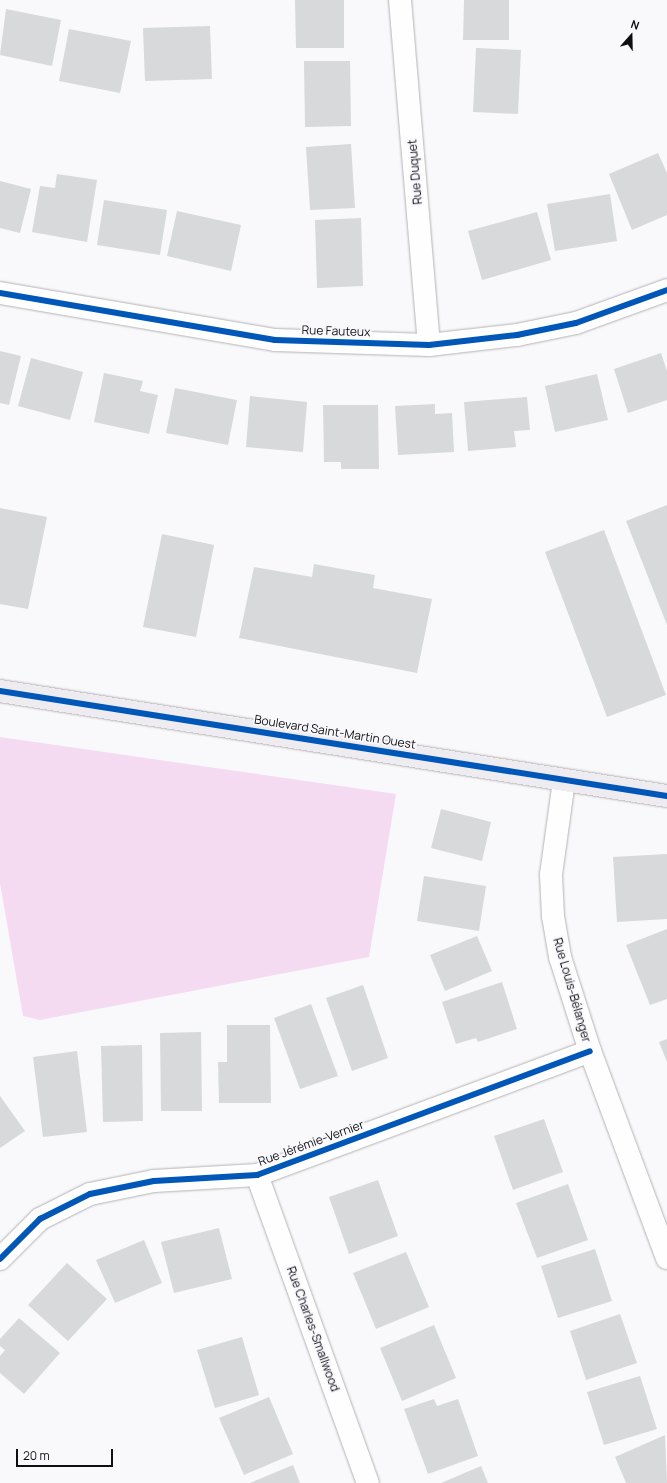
<!DOCTYPE html>
<html>
<head>
<meta charset="utf-8">
<style>
  body { margin:0 }
  #map { position:relative; width:667px; height:1483px; overflow:hidden; background:#f9f9fc; font-family:Manrope,sans-serif }
  div>[style] { position:absolute }
  [style*='--x'] { left:calc(var(--x)*1px); top:calc(var(--y)*1px); width:calc(var(--w)*1px); rotate:calc(var(--a)*1deg) }
  .green>* { inset:0; background:#f4dbf2 }
  .building>* { inset:0; background:#d8d9db }
  .roads { filter:drop-shadow(0 0 1px #b3b3b5) drop-shadow(0 0 1px #b3b3b5) }
  .minor>* { height:22px; margin:-11px; padding:0 11px; transform-origin:11px; border-radius:11px; background:#fefeff }
  .major>* { height:22px; margin:-11px; padding:0 11px; transform-origin:11px; border-radius:11px; background:#efecf1 }
  .cycleway>* { height:6px; margin:-3px; padding:0 3px; transform-origin:3px; border-radius:3px; background:#0057b8 }
  span { translate:-50% -50%; white-space:nowrap; text-align:center; line-height:1.15; -webkit-text-stroke:3.5px #f8f8fd; paint-order:stroke }
  .street-label { font-size:12px; color:#0f0f11 }
  .north { position:absolute; left:611px; top:16px; width:40px; height:40px; -webkit-text-stroke:3px #f8f8fd; paint-order:stroke; rotate:20deg; font-size:11px; font-weight:700; line-height:16px; text-align:center; color:#0f0f11 }
  .north::after { content:''; display:block; margin:auto; width:14px; height:18px; background:#0f0f11; clip-path:polygon(50% 0,100% 100%,50% 72%,0 100%) }
  .scale { position:absolute; left:16px; top:1449px; width:97px; height:18px; box-sizing:border-box; border:2px solid #0f0f11; border-top:0; padding-left:5px; font-size:12px; line-height:14px; white-space:nowrap; color:#0f0f11; -webkit-text-stroke:3px #f8f8fd; paint-order:stroke }
</style>
</head>
<body>
<div id="map">
  <div class="green">
    <div style="clip-path:polygon(0 737px,396px 794px,369px 957px,40px 1020px,23px 1016px,0 883px)"></div>
  </div>
  <div class="building">
    <div style="clip-path:polygon(295px 0,344px 0,344px 48px,296px 48px)"></div>
    <div style="clip-path:polygon(464px 0,509px 0,509px 40px,463px 40px)"></div>
    <div style="clip-path:polygon(6px 9px,61px 20px,52px 66px,0 55px)"></div>
    <div style="clip-path:polygon(210px 26px,212px 79px,145px 81px,143px 28px)"></div>
    <div style="clip-path:polygon(69px 29px,131px 41px,120px 93px,59px 81px)"></div>
    <div style="clip-path:polygon(476px 48px,521px 50px,518px 114px,473px 112px)"></div>
    <div style="clip-path:polygon(304px 61px,350px 61px,351px 126px,305px 127px)"></div>
    <div style="clip-path:polygon(351px 144px,355px 208px,310px 210px,306px 147px)"></div>
    <div style="clip-path:polygon(658px 153px,667px 173px,667px 215px,632px 230px,609px 174px)"></div>
    <div style="clip-path:polygon(57px 174px,97px 180px,87px 242px,32px 232px,40px 186px,55px 188px)"></div>
    <div style="clip-path:polygon(0 181px,31px 189px,20px 233px,0 228px)"></div>
    <div style="clip-path:polygon(610px 194px,617px 241px,555px 251px,547px 204px)"></div>
    <div style="clip-path:polygon(104px 200px,167px 210px,160px 255px,97px 245px)"></div>
    <div style="clip-path:polygon(177px 211px,241px 225px,231px 271px,167px 256px)"></div>
    <div style="clip-path:polygon(537px 212px,551px 260px,482px 280px,468px 231px)"></div>
    <div style="clip-path:polygon(361px 218px,363px 286px,317px 288px,315px 220px)"></div>
    <div style="clip-path:polygon(0 351px,21px 356px,9px 405px,0 403px)"></div>
    <div style="clip-path:polygon(661px 353px,667px 371px,667px 400px,628px 413px,614px 369px)"></div>
    <div style="clip-path:polygon(31px 358px,83px 372px,70px 420px,18px 406px)"></div>
    <div style="clip-path:polygon(104px 373px,143px 381px,140px 391px,158px 395px,149px 434px,94px 422px)"></div>
    <div style="clip-path:polygon(597px 374px,608px 420px,555px 432px,545px 386px)"></div>
    <div style="clip-path:polygon(175px 388px,237px 400px,228px 445px,166px 433px)"></div>
    <div style="clip-path:polygon(250px 396px,307px 402px,303px 452px,246px 447px)"></div>
    <div style="clip-path:polygon(527px 397px,530px 430px,514px 431px,516px 447px,468px 451px,464px 402px)"></div>
    <div style="clip-path:polygon(435px 404px,435px 414px,452px 413px,454px 452px,398px 455px,395px 406px)"></div>
    <div style="clip-path:polygon(323px 405px,378px 405px,379px 469px,341px 469px,341px 462px,324px 462px)"></div>
    <div style="clip-path:polygon(667px 505px,667px 625px,626px 521px)"></div>
    <div style="clip-path:polygon(0 508px,47px 517px,28px 609px,0 604px)"></div>
    <div style="clip-path:polygon(604px 530px,666px 695px,607px 717px,545px 552px)"></div>
    <div style="clip-path:polygon(162px 534px,214px 545px,196px 637px,143px 627px)"></div>
    <div style="clip-path:polygon(314px 564px,375px 575px,373px 588px,432px 599px,417px 673px,239px 638px,254px 567px,312px 577px)"></div>
    <div style="clip-path:polygon(441px 809px,491px 822px,482px 861px,431px 848px)"></div>
    <div style="clip-path:polygon(667px 854px,667px 919px,617px 922px,613px 857px)"></div>
    <div style="clip-path:polygon(424px 876px,486px 886px,479px 931px,417px 921px)"></div>
    <div style="clip-path:polygon(667px 929px,667px 999px,650px 1005px,626px 945px)"></div>
    <div style="clip-path:polygon(477px 936px,492px 971px,445px 991px,430px 955px)"></div>
    <div style="clip-path:polygon(502px 982px,517px 1029px,478px 1042px,476px 1038px,456px 1044px,442px 1002px)"></div>
    <div style="clip-path:polygon(363px 985px,388px 1058px,352px 1071px,326px 998px)"></div>
    <div style="clip-path:polygon(311px 1004px,338px 1076px,300px 1089px,274px 1018px)"></div>
    <div style="clip-path:polygon(227px 1025px,270px 1025px,271px 1103px,219px 1103px,218px 1062px,227px 1062px)"></div>
    <div style="clip-path:polygon(201px 1032px,202px 1111px,161px 1111px,160px 1033px)"></div>
    <div style="clip-path:polygon(667px 1039px,667px 1062px,659px 1042px)"></div>
    <div style="clip-path:polygon(142px 1045px,143px 1121px,103px 1122px,101px 1046px)"></div>
    <div style="clip-path:polygon(77px 1051px,87px 1132px,43px 1137px,33px 1057px)"></div>
    <div style="clip-path:polygon(0 1096px,25px 1131px,0 1148px)"></div>
    <div style="clip-path:polygon(544px 1119px,563px 1172px,513px 1190px,494px 1136px)"></div>
    <div style="clip-path:polygon(378px 1180px,398px 1236px,349px 1254px,329px 1197px)"></div>
    <div style="clip-path:polygon(568px 1184px,588px 1240px,537px 1258px,516px 1203px)"></div>
    <div style="clip-path:polygon(219px 1228px,232px 1279px,174px 1293px,161px 1242px)"></div>
    <div style="clip-path:polygon(144px 1240px,162px 1283px,115px 1303px,96px 1260px)"></div>
    <div style="clip-path:polygon(595px 1249px,612px 1301px,558px 1318px,541px 1266px)"></div>
    <div style="clip-path:polygon(406px 1252px,429px 1307px,376px 1329px,353px 1273px)"></div>
    <div style="clip-path:polygon(67px 1263px,107px 1299px,68px 1341px,28px 1305px)"></div>
    <div style="clip-path:polygon(620px 1314px,637px 1363px,586px 1380px,570px 1331px)"></div>
    <div style="clip-path:polygon(19px 1318px,60px 1353px,24px 1394px,0 1373px,0 1356px,5px 1350px,0 1346px,0 1339px)"></div>
    <div style="clip-path:polygon(434px 1325px,456px 1378px,402px 1401px,380px 1348px)"></div>
    <div style="clip-path:polygon(242px 1337px,259px 1395px,215px 1408px,197px 1350px)"></div>
    <div style="clip-path:polygon(640px 1376px,657px 1429px,604px 1445px,587px 1392px)"></div>
    <div style="clip-path:polygon(269px 1397px,293px 1454px,244px 1475px,219px 1418px)"></div>
    <div style="clip-path:polygon(434px 1399px,437px 1406px,458px 1399px,478px 1456px,428px 1474px,404px 1409px)"></div>
    <div style="clip-path:polygon(665px 1435px,667px 1483px,626px 1483px,615px 1457px)"></div>
    <div style="clip-path:polygon(293px 1465px,300px 1483px,250px 1483px)"></div>
    <div style="clip-path:polygon(481px 1466px,488px 1483px,441px 1483px)"></div>
  </div>
  <div class="roads">
    <div class="minor">
      <div style="--x:400;--y:0;--w:346;--a:85.2"></div>
      <div style="--x:0;--y:293;--w:279;--a:9.7"></div>
      <div style="--x:275;--y:340;--w:154;--a:1.9"></div>
      <div style="--x:429;--y:345;--w:89;--a:-6.5"></div>
      <div style="--x:517;--y:335;--w:60;--a:-11.5"></div>
      <div style="--x:576;--y:323;--w:97;--a:-19.9"></div>
      <div style="--x:564;--y:781;--w:95;--a:97.9"></div>
      <div style="--x:551;--y:875;--w:41;--a:87.2"></div>
      <div style="--x:553;--y:916;--w:42;--a:80.3"></div>
      <div style="--x:560;--y:957;--w:99;--a:72.3"></div>
      <div style="--x:590;--y:1051;--w:221;--a:69.6"></div>
      <div style="--x:257;--y:1175;--w:327;--a:70.2"></div>
      <div style="--x:0;--y:1259;--w:57;--a:-45"></div>
      <div style="--x:40;--y:1219;--w:56;--a:-26.6"></div>
      <div style="--x:90;--y:1194;--w:65;--a:-11.5"></div>
      <div style="--x:154;--y:1181;--w:103;--a:-3.3"></div>
      <div style="--x:257;--y:1175;--w:355;--a:-20.4"></div>
    </div>
    <div class="major">
      <div style="--x:0;--y:691;--w:675;--a:8.95"></div>
    </div>
  </div>
  <div class="cycleway">
    <div style="--x:0;--y:293;--w:279;--a:9.7"></div>
    <div style="--x:275;--y:340;--w:154;--a:1.9"></div>
    <div style="--x:429;--y:345;--w:89;--a:-6.5"></div>
    <div style="--x:517;--y:335;--w:60;--a:-11.5"></div>
    <div style="--x:576;--y:323;--w:97;--a:-19.9"></div>
    <div style="--x:0;--y:691;--w:675;--a:8.95"></div>
    <div style="--x:0;--y:1259;--w:57;--a:-45"></div>
    <div style="--x:40;--y:1219;--w:56;--a:-26.6"></div>
    <div style="--x:90;--y:1194;--w:65;--a:-11.5"></div>
    <div style="--x:154;--y:1181;--w:103;--a:-3.3"></div>
    <div style="--x:257;--y:1175;--w:355;--a:-20.4"></div>
  </div>
  <div class="street-label">
    <span style="left:415px;top:172px;rotate:-95deg">Rue Duquet</span>
    <span style="left:336px;top:331px;rotate:2deg">Rue Fauteux</span>
    <span style="left:335px;top:732px;rotate:9deg">Boulevard Saint-Martin Ouest</span>
    <span style="left:572px;top:990px;rotate:74deg">Rue Louis-Bélanger</span>
    <span style="left:311px;top:1143px;rotate:-20deg">Rue Jérémie-Vernier</span>
    <span style="left:313px;top:1329px;rotate:70deg">Rue Charles-Smallwood</span>
  </div>
  <div class="north">N</div>
  <div class="scale">20 m</div>
</div>
</body>
</html>
